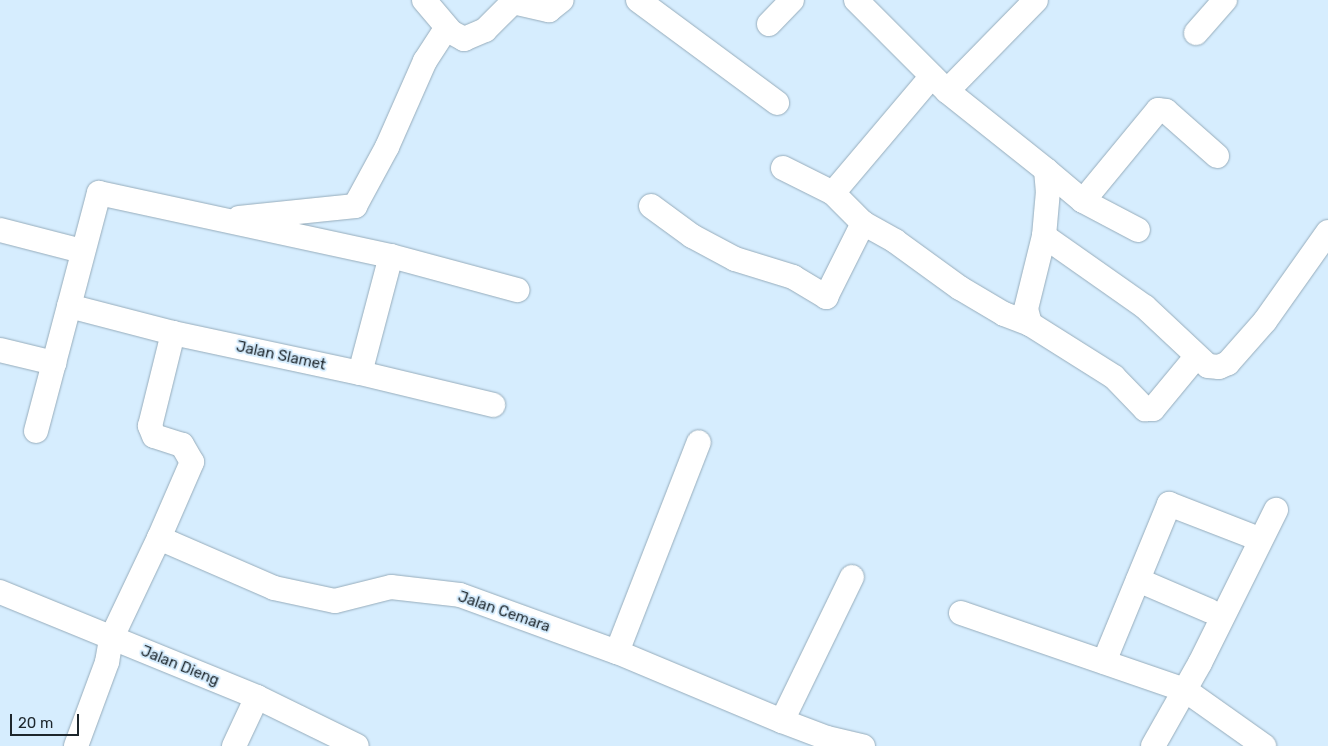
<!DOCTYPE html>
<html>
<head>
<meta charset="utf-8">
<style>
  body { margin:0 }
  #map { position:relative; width:1328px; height:746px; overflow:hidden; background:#d6edfe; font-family:Rubik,sans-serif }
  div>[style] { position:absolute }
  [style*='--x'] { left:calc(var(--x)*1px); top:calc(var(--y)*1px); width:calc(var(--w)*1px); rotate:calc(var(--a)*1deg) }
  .roads { filter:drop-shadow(0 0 1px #96acbb) drop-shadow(0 0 1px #96acbb) }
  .minor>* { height:24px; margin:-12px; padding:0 12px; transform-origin:12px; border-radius:12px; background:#fff }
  span { translate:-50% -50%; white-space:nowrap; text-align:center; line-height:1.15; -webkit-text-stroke:4px #d6edfe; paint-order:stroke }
  .street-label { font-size:15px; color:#1d262c }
  .scale { position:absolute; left:10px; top:714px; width:69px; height:22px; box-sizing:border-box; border:2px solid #1d262c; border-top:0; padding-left:6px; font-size:15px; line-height:18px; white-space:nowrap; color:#1d262c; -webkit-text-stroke:4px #d6edfe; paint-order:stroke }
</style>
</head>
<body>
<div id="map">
  <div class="roads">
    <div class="minor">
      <div style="--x:424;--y:0;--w:42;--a:49.8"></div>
      <div style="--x:451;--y:32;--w:15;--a:28"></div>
      <div style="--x:464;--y:39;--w:23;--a:-23"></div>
      <div style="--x:485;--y:30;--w:40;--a:-45"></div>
      <div style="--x:513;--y:2;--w:37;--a:13"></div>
      <div style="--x:549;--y:10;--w:16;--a:-38"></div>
      <div style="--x:638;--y:0;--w:173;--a:36.5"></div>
      <div style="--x:856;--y:0;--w:129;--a:45"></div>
      <div style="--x:947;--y:91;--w:127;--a:38.6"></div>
      <div style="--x:1046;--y:170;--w:21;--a:85"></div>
      <div style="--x:1048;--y:191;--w:45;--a:95.1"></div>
      <div style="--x:1044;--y:236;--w:123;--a:35.1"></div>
      <div style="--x:1145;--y:307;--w:86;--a:43.1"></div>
      <div style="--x:1208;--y:366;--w:11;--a:5"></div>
      <div style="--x:1219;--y:367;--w:10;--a:-24"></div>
      <div style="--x:1228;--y:363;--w:56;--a:-48.6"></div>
      <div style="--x:1265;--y:321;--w:109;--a:-54.7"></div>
      <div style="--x:769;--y:24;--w:33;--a:-46"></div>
      <div style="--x:1196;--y:33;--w:44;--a:-48.7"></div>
      <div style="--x:947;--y:91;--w:127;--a:-45.6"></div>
      <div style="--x:783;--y:168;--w:56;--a:26.6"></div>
      <div style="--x:833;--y:193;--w:153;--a:-49.8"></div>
      <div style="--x:1046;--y:170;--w:48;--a:40"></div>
      <div style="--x:1083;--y:201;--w:62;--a:27.8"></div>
      <div style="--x:833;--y:193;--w:42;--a:45"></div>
      <div style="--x:863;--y:223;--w:37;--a:29"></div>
      <div style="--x:895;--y:241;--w:80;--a:35.9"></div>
      <div style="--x:960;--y:288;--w:51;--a:30.6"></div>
      <div style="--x:1004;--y:314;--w:28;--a:21"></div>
      <div style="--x:1083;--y:201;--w:118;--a:-50.5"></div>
      <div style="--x:1158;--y:110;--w:8;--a:7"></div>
      <div style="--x:1166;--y:111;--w:68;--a:41.4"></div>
      <div style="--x:651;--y:206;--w:51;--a:36.2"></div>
      <div style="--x:692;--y:236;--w:49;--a:28.1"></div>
      <div style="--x:735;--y:259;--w:61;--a:17.2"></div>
      <div style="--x:793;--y:277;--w:39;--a:31"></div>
      <div style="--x:826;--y:297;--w:83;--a:-63.4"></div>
      <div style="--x:239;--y:218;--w:117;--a:-5.9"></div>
      <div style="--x:355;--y:206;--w:67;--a:-61.5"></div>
      <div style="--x:387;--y:147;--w:94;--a:-66.2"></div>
      <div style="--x:425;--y:61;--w:40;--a:-57.1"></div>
      <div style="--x:0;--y:230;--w:85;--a:14.4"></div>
      <div style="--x:1044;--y:236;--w:75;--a:103.9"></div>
      <div style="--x:1026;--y:309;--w:16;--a:75"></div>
      <div style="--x:1030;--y:324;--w:99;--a:32.2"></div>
      <div style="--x:1114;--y:377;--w:45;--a:45.9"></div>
      <div style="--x:1145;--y:409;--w:8;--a:0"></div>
      <div style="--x:1153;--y:409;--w:67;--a:-50.4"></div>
      <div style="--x:69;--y:306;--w:107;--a:14.6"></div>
      <div style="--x:173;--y:333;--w:191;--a:12.1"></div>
      <div style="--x:360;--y:373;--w:137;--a:13.5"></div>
      <div style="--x:0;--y:350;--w:56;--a:13.5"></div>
      <div style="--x:54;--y:363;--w:176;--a:-75.2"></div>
      <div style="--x:99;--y:193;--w:299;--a:12.2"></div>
      <div style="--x:391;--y:256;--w:131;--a:15.1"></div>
      <div style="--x:360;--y:373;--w:121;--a:-75.2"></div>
      <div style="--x:36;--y:431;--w:70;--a:-75.2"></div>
      <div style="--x:159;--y:538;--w:83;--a:-66.5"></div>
      <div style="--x:192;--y:462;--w:20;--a:-120"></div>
      <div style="--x:182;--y:445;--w:29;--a:-162"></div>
      <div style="--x:154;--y:436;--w:11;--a:-112"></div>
      <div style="--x:150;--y:426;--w:96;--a:-76.1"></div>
      <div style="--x:1138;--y:580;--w:78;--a:23.3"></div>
      <div style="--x:0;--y:592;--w:278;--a:22.2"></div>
      <div style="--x:257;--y:697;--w:111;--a:26.1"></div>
      <div style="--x:961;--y:613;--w:237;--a:19"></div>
      <div style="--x:1185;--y:690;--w:97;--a:35.3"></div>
      <div style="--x:617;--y:652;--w:225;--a:-68.7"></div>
      <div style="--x:1104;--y:662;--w:171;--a:-67.6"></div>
      <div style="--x:1169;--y:504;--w:86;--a:21.2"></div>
      <div style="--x:782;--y:721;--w:160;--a:-64.1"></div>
      <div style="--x:76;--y:746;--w:90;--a:-69.7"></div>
      <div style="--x:107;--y:662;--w:23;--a:-80"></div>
      <div style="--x:111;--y:639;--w:112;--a:-64.6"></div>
      <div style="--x:159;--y:538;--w:125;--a:23.5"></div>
      <div style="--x:274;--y:588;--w:62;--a:12"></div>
      <div style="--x:335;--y:601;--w:58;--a:-14"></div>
      <div style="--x:391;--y:587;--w:69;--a:6.6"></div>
      <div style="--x:460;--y:595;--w:167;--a:20"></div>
      <div style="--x:617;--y:652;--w:179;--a:22.7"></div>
      <div style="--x:782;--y:721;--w:48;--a:20.7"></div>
      <div style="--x:827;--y:738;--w:37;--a:13"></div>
      <div style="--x:234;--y:746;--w:54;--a:-64.9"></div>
      <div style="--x:1153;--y:746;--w:95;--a:-60.5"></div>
      <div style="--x:1200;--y:663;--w:171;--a:-63.6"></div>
    </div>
  </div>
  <div class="street-label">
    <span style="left:281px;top:356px;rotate:12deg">Jalan Slamet</span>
    <span style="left:504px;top:612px;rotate:19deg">Jalan Cemara</span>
    <span style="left:180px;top:666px;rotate:22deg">Jalan Dieng</span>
  </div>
  <div class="scale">20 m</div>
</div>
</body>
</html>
